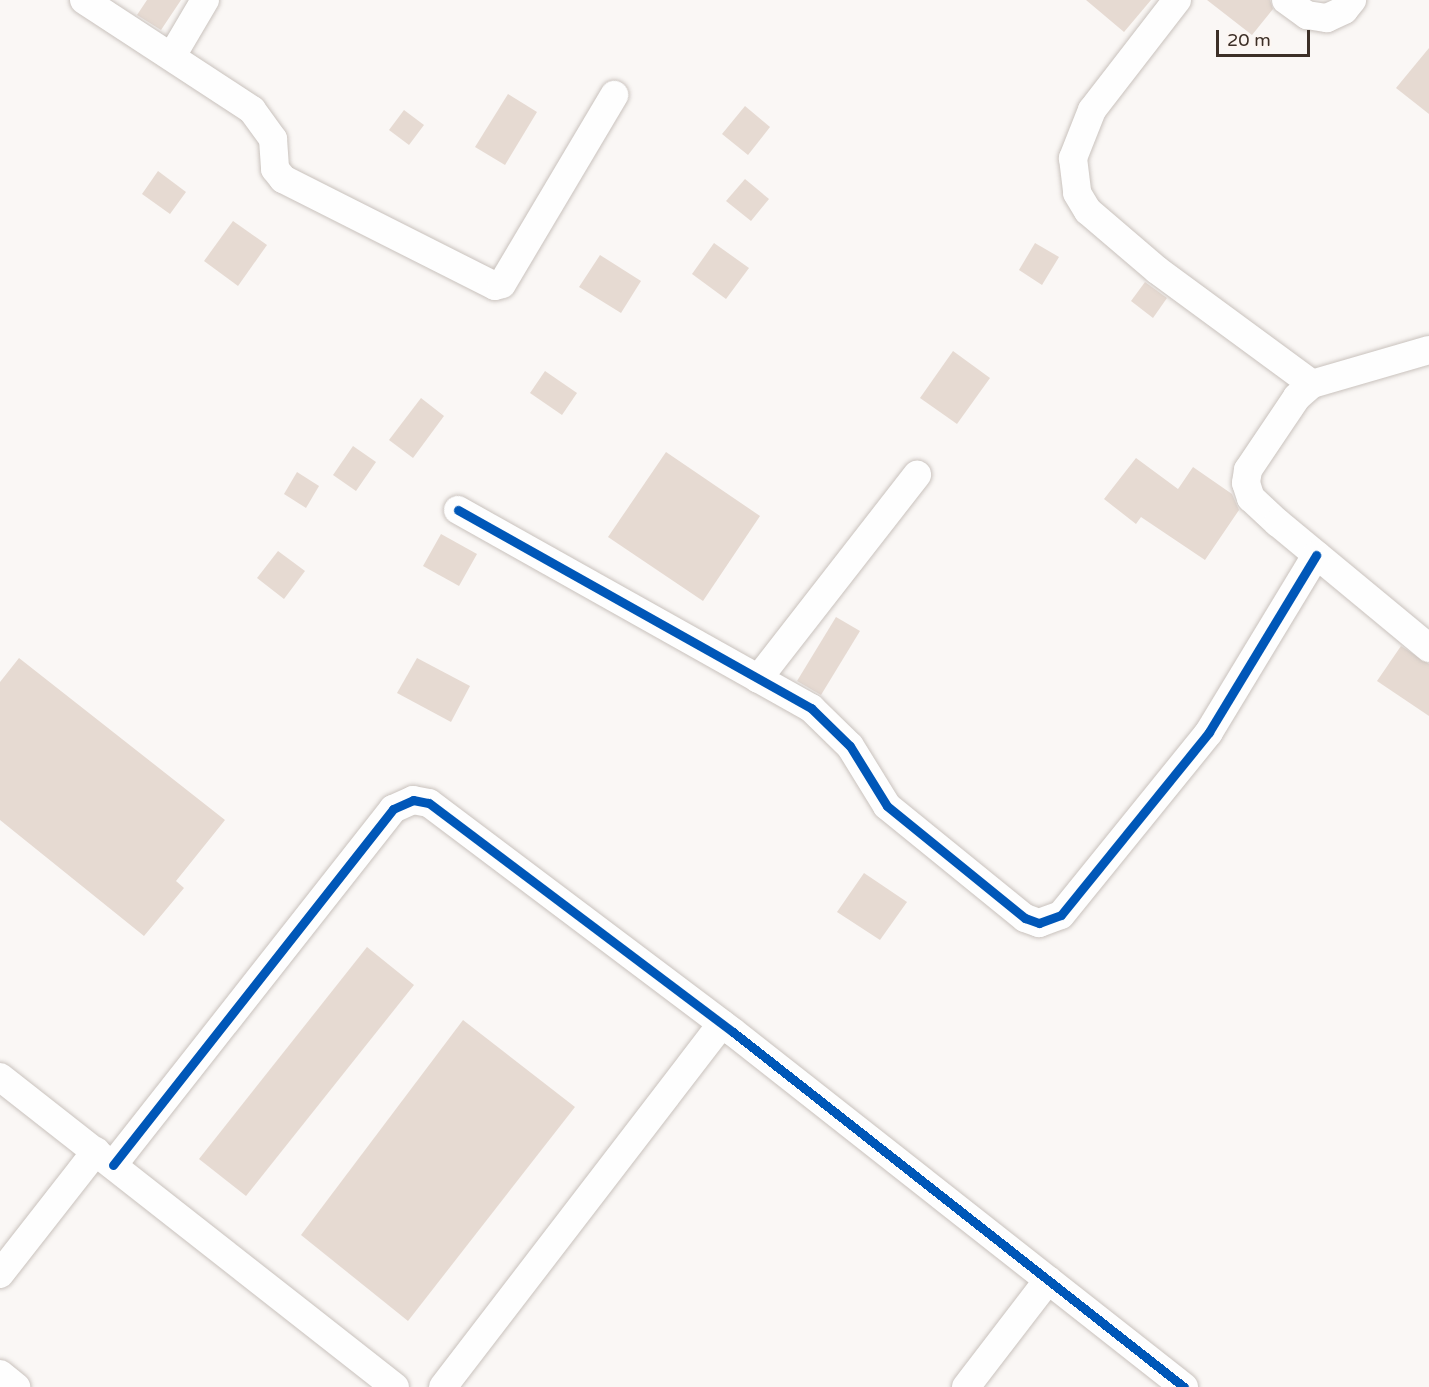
<!DOCTYPE html>
<html>
<head>
<meta charset="utf-8">
<style>
  body { margin:0 }
  #map { position:relative; width:1429px; height:1387px; overflow:hidden; background:#faf7f5; font-family:"Varela Round",sans-serif }
  div>[style] { position:absolute }
  [style*='--x'] { left:calc(var(--x)*1px); top:calc(var(--y)*1px); width:calc(var(--w)*1px); rotate:calc(var(--a)*1deg) }
  .building>* { inset:0; background:#e6dad2 }
  .roads { filter:drop-shadow(0 0 2px #c9c2bd) drop-shadow(0 0 2px #c9c2bd) }
  .minor>* { height:28px; margin:-14px; padding:0 14px; transform-origin:14px; border-radius:14px; background:#fefefe }
  .cycleway>* { height:9px; margin:-4.5px; padding:0 4.5px; transform-origin:4.5px; border-radius:4.5px; background:#0057b8 }
  span { translate:-50% -50%; white-space:nowrap; text-align:center; line-height:1.15; -webkit-text-stroke:4.5px #fdf6f2; paint-order:stroke }
  .scale { position:absolute; left:1216px; top:30px; width:94px; height:27px; box-sizing:border-box; border:3px solid #3c2f27; border-top:0; padding-left:8px; font-size:18px; line-height:21px; white-space:nowrap; color:#3c2f27; -webkit-text-stroke:4px #fdf6f2; paint-order:stroke }
</style>
</head>
<body>
<div id="map">
  <div class="building">
    <div style="clip-path:polygon(147px 0,181px 0,161px 30px,137px 15px)"></div>
    <div style="clip-path:polygon(1086px 0,1151px 0,1124px 32px)"></div>
    <div style="clip-path:polygon(1207px 0,1270px 0,1273px 9px,1252px 35px)"></div>
    <div style="clip-path:polygon(1429px 48px,1429px 114px,1396px 88px)"></div>
    <div style="clip-path:polygon(508px 94px,537px 112px,505px 165px,475px 147px)"></div>
    <div style="clip-path:polygon(745px 106px,770px 127px,748px 155px,722px 134px)"></div>
    <div style="clip-path:polygon(404px 110px,424px 125px,409px 145px,389px 130px)"></div>
    <div style="clip-path:polygon(158px 171px,186px 192px,170px 214px,142px 194px)"></div>
    <div style="clip-path:polygon(745px 179px,769px 199px,751px 221px,726px 201px)"></div>
    <div style="clip-path:polygon(233px 221px,267px 245px,238px 286px,204px 261px)"></div>
    <div style="clip-path:polygon(714px 243px,749px 268px,726px 299px,692px 274px)"></div>
    <div style="clip-path:polygon(1035px 243px,1059px 257px,1042px 285px,1019px 270px)"></div>
    <div style="clip-path:polygon(600px 255px,641px 281px,621px 313px,579px 287px)"></div>
    <div style="clip-path:polygon(1145px 282px,1167px 298px,1153px 318px,1131px 301px)"></div>
    <div style="clip-path:polygon(953px 351px,990px 378px,957px 424px,920px 398px)"></div>
    <div style="clip-path:polygon(545px 371px,577px 393px,562px 415px,530px 393px)"></div>
    <div style="clip-path:polygon(421px 398px,444px 416px,413px 458px,389px 440px)"></div>
    <div style="clip-path:polygon(353px 446px,376px 462px,356px 491px,333px 475px)"></div>
    <div style="clip-path:polygon(666px 452px,760px 516px,703px 601px,608px 537px)"></div>
    <div style="clip-path:polygon(1136px 458px,1178px 489px,1193px 467px,1232px 494px,1239px 510px,1205px 560px,1141px 517px,1136px 524px,1104px 499px)"></div>
    <div style="clip-path:polygon(297px 472px,319px 486px,306px 508px,284px 494px)"></div>
    <div style="clip-path:polygon(441px 534px,477px 554px,459px 586px,423px 566px)"></div>
    <div style="clip-path:polygon(278px 551px,305px 571px,284px 599px,257px 578px)"></div>
    <div style="clip-path:polygon(836px 617px,860px 631px,821px 695px,797px 681px)"></div>
    <div style="clip-path:polygon(1401px 646px,1429px 664px,1429px 716px,1377px 681px)"></div>
    <div style="clip-path:polygon(19px 658px,225px 820px,176px 881px,184px 888px,144px 936px,0 820px,0 682px)"></div>
    <div style="clip-path:polygon(417px 658px,470px 686px,451px 722px,397px 693px)"></div>
    <div style="clip-path:polygon(864px 873px,907px 902px,880px 940px,837px 912px)"></div>
    <div style="clip-path:polygon(367px 947px,414px 985px,246px 1196px,199px 1159px)"></div>
    <div style="clip-path:polygon(463px 1020px,575px 1107px,408px 1321px,301px 1235px)"></div>
  </div>
  <div class="roads">
    <div class="minor">
      <div style="--x:84;--y:0;--w:201;--a:33.2"></div>
      <div style="--x:252;--y:110;--w:36;--a:54"></div>
      <div style="--x:273;--y:139;--w:30;--a:86"></div>
      <div style="--x:275;--y:169;--w:13;--a:51"></div>
      <div style="--x:283;--y:179;--w:237;--a:26.8"></div>
      <div style="--x:495;--y:286;--w:7;--a:-16"></div>
      <div style="--x:502;--y:284;--w:220;--a:-59.3"></div>
      <div style="--x:1177;--y:0;--w:139;--a:127.7"></div>
      <div style="--x:1092;--y:110;--w:52;--a:111.6"></div>
      <div style="--x:1073;--y:158;--w:35;--a:83"></div>
      <div style="--x:1077;--y:193;--w:21;--a:59"></div>
      <div style="--x:1088;--y:211;--w:91;--a:40.5"></div>
      <div style="--x:1157;--y:270;--w:192;--a:36.3"></div>
      <div style="--x:1286;--y:0;--w:26;--a:36"></div>
      <div style="--x:1307;--y:15;--w:20;--a:9"></div>
      <div style="--x:1327;--y:18;--w:19;--a:-25"></div>
      <div style="--x:1344;--y:10;--w:13;--a:-51"></div>
      <div style="--x:172;--y:56;--w:65;--a:-59.5"></div>
      <div style="--x:1429;--y:350;--w:122;--a:163.8"></div>
      <div style="--x:1312;--y:384;--w:20;--a:139"></div>
      <div style="--x:1297;--y:397;--w:88;--a:123.9"></div>
      <div style="--x:1248;--y:470;--w:13;--a:99"></div>
      <div style="--x:1246;--y:483;--w:16;--a:72"></div>
      <div style="--x:1251;--y:498;--w:37;--a:43"></div>
      <div style="--x:1278;--y:523;--w:196;--a:39.6"></div>
      <div style="--x:458;--y:510;--w:405;--a:29.3"></div>
      <div style="--x:811;--y:708;--w:54;--a:44.3"></div>
      <div style="--x:850;--y:746;--w:70;--a:58.3"></div>
      <div style="--x:887;--y:806;--w:178;--a:39.1"></div>
      <div style="--x:1025;--y:918;--w:15;--a:20"></div>
      <div style="--x:1039;--y:923;--w:23;--a:-20"></div>
      <div style="--x:1061;--y:915;--w:235;--a:-51"></div>
      <div style="--x:1209;--y:732;--w:207;--a:-58.8"></div>
      <div style="--x:758;--y:679;--w:259;--a:-52.1"></div>
      <div style="--x:0;--y:1077;--w:502;--a:38.13"></div>
      <div style="--x:113;--y:1165;--w:453;--a:-51.8"></div>
      <div style="--x:393;--y:809;--w:22;--a:-24"></div>
      <div style="--x:413;--y:800;--w:16;--a:11"></div>
      <div style="--x:429;--y:803;--w:381;--a:37"></div>
      <div style="--x:733;--y:1032;--w:574;--a:38.21"></div>
      <div style="--x:0;--y:1274;--w:156;--a:-52"></div>
      <div style="--x:0;--y:1374;--w:21;--a:39"></div>
      <div style="--x:443;--y:1387;--w:458;--a:-52.5"></div>
      <div style="--x:966;--y:1387;--w:135;--a:-52.5"></div>
    </div>
  </div>
  <div class="cycleway">
    <div style="--x:458;--y:510;--w:405;--a:29.3"></div>
    <div style="--x:811;--y:708;--w:54;--a:44.3"></div>
    <div style="--x:850;--y:746;--w:70;--a:58.3"></div>
    <div style="--x:887;--y:806;--w:178;--a:39.1"></div>
    <div style="--x:1025;--y:918;--w:15;--a:20"></div>
    <div style="--x:1039;--y:923;--w:23;--a:-20"></div>
    <div style="--x:1061;--y:915;--w:235;--a:-51"></div>
    <div style="--x:1209;--y:732;--w:207;--a:-58.8"></div>
    <div style="--x:113;--y:1165;--w:453;--a:-51.8"></div>
    <div style="--x:393;--y:809;--w:22;--a:-24"></div>
    <div style="--x:413;--y:800;--w:16;--a:11"></div>
    <div style="--x:429;--y:803;--w:381;--a:37"></div>
    <div style="--x:733;--y:1032;--w:574;--a:38.21"></div>
  </div>
  <div class="scale">20 m</div>
</div>
</body>
</html>
